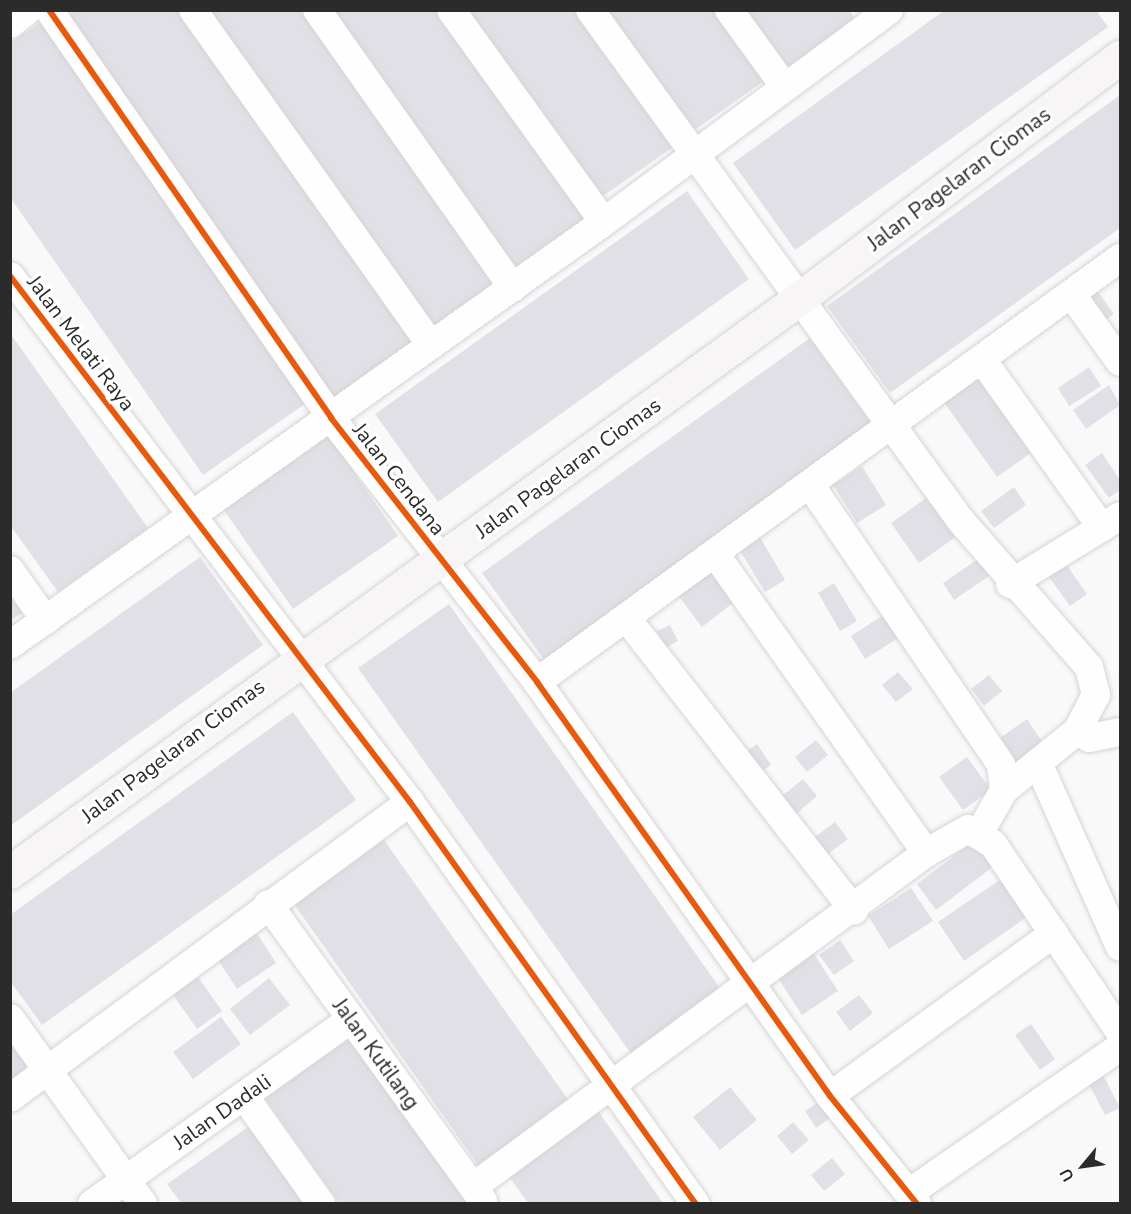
<!DOCTYPE html>
<html>
<head>
<meta charset="utf-8">
<style>
  body { margin:0 }
  #map { position:relative; width:1131px; height:1214px; overflow:hidden; background:#faf9fa; font-family:"Nunito Sans",sans-serif }
  div>[style] { position:absolute }
  [style*='--x'] { left:calc(var(--x)*1px); top:calc(var(--y)*1px); width:calc(var(--w)*1px); rotate:calc(var(--a)*1deg) }
  .building>* { inset:0; background:#e0e0e6 }
  .roads { filter:drop-shadow(0 0 2px #d5d4d5) drop-shadow(0 0 2px #d5d4d5) }
  .minor>* { height:28px; margin:-14px; padding:0 14px; transform-origin:14px; border-radius:14px; background:#fefefe }
  .secondary>* { height:33px; margin:-16.5px; padding:0 16.5px; transform-origin:16.5px; border-radius:16.5px; background:#f8f5f7 }
  .cycleway>* { height:6px; margin:-3px; padding:0 3px; transform-origin:3px; border-radius:3px; background:#e8590c }
  span { translate:-50% -50%; white-space:nowrap; text-align:center; line-height:1.15; -webkit-text-stroke:6px #fff; paint-order:stroke }
  .street-label { font-size:21px; color:#2c2b2c }
  .frame { position:absolute; inset:0; border:12px solid #2c2b2c; pointer-events:none }
  .north { position:absolute; left:1053px; top:1136px; width:60px; height:60px; -webkit-text-stroke:4px #fff; paint-order:stroke; rotate:241deg; font-size:16px; font-weight:700; line-height:24px; text-align:center; color:#2c2b2c }
  .north::after { content:''; display:block; margin:auto; width:21px; height:27px; background:#2c2b2c; clip-path:polygon(50% 0,100% 100%,50% 72%,0 100%) }
</style>
</head>
<body>
<div id="map">
  <div class="building">
    <div style="clip-path:polygon(76px 10px,189px 10px,422px 340px,332px 403px,61px 21px)"></div>
    <div style="clip-path:polygon(201px 10px,311px 10px,502px 282px,428px 334px)"></div>
    <div style="clip-path:polygon(329px 10px,440px 10px,585px 218px,511px 270px)"></div>
    <div style="clip-path:polygon(467px 10px,577px 10px,673px 147px,599px 199px)"></div>
    <div style="clip-path:polygon(608px 10px,719px 10px,767px 79px,693px 131px)"></div>
    <div style="clip-path:polygon(738px 10px,849px 10px,857px 22px,783px 74px)"></div>
    <div style="clip-path:polygon(945px 10px,1096px 10px,1108px 27px,795px 250px,733px 163px)"></div>
    <div style="clip-path:polygon(44px 20px,309px 401px,203px 475px,10px 197px,10px 43px)"></div>
    <div style="clip-path:polygon(1120px 95px,1120px 228px,890px 393px,827px 306px)"></div>
    <div style="clip-path:polygon(687px 191px,749px 279px,438px 502px,375px 414px)"></div>
    <div style="clip-path:polygon(1096px 289px,1114px 314px,1098px 325px,1081px 300px)"></div>
    <div style="clip-path:polygon(10px 333px,148px 528px,58px 592px,10px 525px)"></div>
    <div style="clip-path:polygon(810px 338px,873px 426px,545px 661px,482px 573px)"></div>
    <div style="clip-path:polygon(1089px 367px,1101px 386px,1069px 406px,1058px 388px)"></div>
    <div style="clip-path:polygon(979px 371px,1035px 450px,997px 477px,941px 398px)"></div>
    <div style="clip-path:polygon(1109px 385px,1120px 405px,1086px 429px,1073px 410px)"></div>
    <div style="clip-path:polygon(325px 430px,398px 536px,293px 609px,219px 503px)"></div>
    <div style="clip-path:polygon(1102px 453px,1120px 480px,1120px 490px,1109px 498px,1085px 465px)"></div>
    <div style="clip-path:polygon(862px 466px,886px 505px,857px 523px,833px 485px)"></div>
    <div style="clip-path:polygon(1014px 487px,1026px 505px,994px 528px,981px 511px)"></div>
    <div style="clip-path:polygon(929px 496px,957px 536px,919px 563px,891px 523px)"></div>
    <div style="clip-path:polygon(760px 537px,785px 580px,765px 592px,739px 549px)"></div>
    <div style="clip-path:polygon(200px 557px,263px 645px,10px 826px,10px 693px)"></div>
    <div style="clip-path:polygon(978px 559px,989px 576px,954px 600px,943px 583px)"></div>
    <div style="clip-path:polygon(1063px 560px,1087px 594px,1070px 606px,1046px 573px)"></div>
    <div style="clip-path:polygon(712px 568px,737px 600px,702px 627px,677px 594px)"></div>
    <div style="clip-path:polygon(834px 583px,857px 621px,840px 631px,818px 593px)"></div>
    <div style="clip-path:polygon(10px 591px,25px 611px,10px 621px)"></div>
    <div style="clip-path:polygon(449px 604px,724px 994px,634px 1058px,358px 668px)"></div>
    <div style="clip-path:polygon(885px 614px,900px 637px,865px 659px,851px 636px)"></div>
    <div style="clip-path:polygon(670px 625px,678px 641px,665px 648px,657px 631px)"></div>
    <div style="clip-path:polygon(898px 672px,913px 689px,896px 702px,882px 685px)"></div>
    <div style="clip-path:polygon(989px 675px,1002px 691px,984px 706px,971px 689px)"></div>
    <div style="clip-path:polygon(293px 712px,356px 800px,42px 1025px,10px 981px,10px 915px)"></div>
    <div style="clip-path:polygon(1027px 719px,1045px 746px,1014px 766px,997px 740px)"></div>
    <div style="clip-path:polygon(816px 740px,828px 755px,807px 772px,795px 757px)"></div>
    <div style="clip-path:polygon(757px 744px,771px 765px,754px 777px,740px 756px)"></div>
    <div style="clip-path:polygon(967px 757px,991px 790px,963px 810px,939px 777px)"></div>
    <div style="clip-path:polygon(803px 779px,817px 796px,796px 814px,781px 797px)"></div>
    <div style="clip-path:polygon(835px 822px,848px 839px,821px 859px,808px 842px)"></div>
    <div style="clip-path:polygon(979px 837px,998px 863px,936px 910px,917px 884px)"></div>
    <div style="clip-path:polygon(384px 840px,569px 1101px,478px 1165px,294px 904px)"></div>
    <div style="clip-path:polygon(1001px 879px,1027px 917px,964px 961px,938px 922px)"></div>
    <div style="clip-path:polygon(911px 888px,933px 921px,889px 949px,868px 916px)"></div>
    <div style="clip-path:polygon(255px 930px,276px 963px,237px 989px,216px 957px)"></div>
    <div style="clip-path:polygon(840px 940px,854px 961px,834px 975px,819px 955px)"></div>
    <div style="clip-path:polygon(811px 949px,838px 991px,802px 1015px,774px 972px)"></div>
    <div style="clip-path:polygon(191px 967px,222px 1011px,197px 1029px,166px 985px)"></div>
    <div style="clip-path:polygon(269px 978px,290px 1005px,250px 1035px,230px 1009px)"></div>
    <div style="clip-path:polygon(859px 995px,873px 1013px,850px 1031px,836px 1012px)"></div>
    <div style="clip-path:polygon(221px 1017px,241px 1044px,193px 1079px,173px 1052px)"></div>
    <div style="clip-path:polygon(1031px 1024px,1055px 1059px,1040px 1070px,1015px 1035px)"></div>
    <div style="clip-path:polygon(352px 1030px,475px 1203px,339px 1203px,262px 1094px)"></div>
    <div style="clip-path:polygon(10px 1041px,30px 1068px,10px 1083px)"></div>
    <div style="clip-path:polygon(1100px 1069px,1120px 1108px,1105px 1115px,1085px 1077px)"></div>
    <div style="clip-path:polygon(730px 1087px,757px 1120px,720px 1150px,693px 1117px)"></div>
    <div style="clip-path:polygon(827px 1097px,837px 1113px,816px 1128px,805px 1111px)"></div>
    <div style="clip-path:polygon(598px 1111px,663px 1203px,528px 1203px,508px 1175px)"></div>
    <div style="clip-path:polygon(258px 1120px,317px 1203px,181px 1203px,167px 1184px)"></div>
    <div style="clip-path:polygon(793px 1122px,809px 1140px,792px 1154px,777px 1136px)"></div>
    <div style="clip-path:polygon(832px 1158px,845px 1174px,824px 1191px,811px 1175px)"></div>
  </div>
  <div class="roads">
    <div class="minor">
      <div style="--x:49;--y:10;--w:496;--a:55.3"></div>
      <div style="--x:331;--y:418;--w:335;--a:52"></div>
      <div style="--x:537;--y:682;--w:507;--a:54.71"></div>
      <div style="--x:830;--y:1096;--w:139;--a:51.1"></div>
      <div style="--x:193;--y:10;--w:411;--a:54.6"></div>
      <div style="--x:317;--y:10;--w:340;--a:54.8"></div>
      <div style="--x:451;--y:10;--w:261;--a:54.2"></div>
      <div style="--x:590;--y:10;--w:631;--a:54.02"></div>
      <div style="--x:961;--y:521;--w:194;--a:48.8"></div>
      <div style="--x:1089;--y:667;--w:29;--a:76"></div>
      <div style="--x:1096;--y:695;--w:41;--a:117.8"></div>
      <div style="--x:1077;--y:731;--w:94;--a:141.1"></div>
      <div style="--x:729;--y:10;--w:95;--a:54"></div>
      <div style="--x:10;--y:24;--w:23;--a:-38"></div>
      <div style="--x:10;--y:276;--w:661;--a:52.75"></div>
      <div style="--x:410;--y:802;--w:493;--a:54.6"></div>
      <div style="--x:1072;--y:295;--w:82;--a:54.4"></div>
      <div style="--x:983;--y:361;--w:205;--a:54.5"></div>
      <div style="--x:811;--y:486;--w:338;--a:55.7"></div>
      <div style="--x:1001;--y:765;--w:25;--a:83"></div>
      <div style="--x:1004;--y:790;--w:48;--a:119.7"></div>
      <div style="--x:716;--y:555;--w:365;--a:54.8"></div>
      <div style="--x:10;--y:570;--w:62;--a:54.8"></div>
      <div style="--x:1010;--y:584;--w:129;--a:-31.7"></div>
      <div style="--x:628;--y:620;--w:368;--a:52.1"></div>
      <div style="--x:10;--y:645;--w:729;--a:-35.46"></div>
      <div style="--x:604;--y:222;--w:355;--a:-36.6"></div>
      <div style="--x:537;--y:682;--w:721;--a:-36.03"></div>
      <div style="--x:1077;--y:731;--w:14;--a:30"></div>
      <div style="--x:1089;--y:738;--w:32;--a:-11"></div>
      <div style="--x:1038;--y:763;--w:201;--a:66"></div>
      <div style="--x:268;--y:904;--w:367;--a:54.1"></div>
      <div style="--x:10;--y:1018;--w:229;--a:54.4"></div>
      <div style="--x:244;--y:1096;--w:133;--a:54.5"></div>
      <div style="--x:830;--y:1096;--w:277;--a:-36"></div>
      <div style="--x:10;--y:1098;--w:498;--a:-36.5"></div>
      <div style="--x:473;--y:1187;--w:563;--a:-36.4"></div>
      <div style="--x:926;--y:853;--w:48;--a:-29.7"></div>
      <div style="--x:968;--y:829;--w:29;--a:31"></div>
      <div style="--x:993;--y:844;--w:227;--a:56"></div>
      <div style="--x:909;--y:1193;--w:257;--a:-34.7"></div>
      <div style="--x:92;--y:1204;--w:318;--a:-35.5"></div>
    </div>
    <div class="secondary">
      <div style="--x:10;--y:872;--w:972;--a:-36"></div>
      <div style="--x:796;--y:301;--w:406;--a:-37"></div>
    </div>
  </div>
  <div class="cycleway">
    <div style="--x:49;--y:10;--w:496;--a:55.3"></div>
    <div style="--x:331;--y:418;--w:335;--a:52"></div>
    <div style="--x:537;--y:682;--w:507;--a:54.71"></div>
    <div style="--x:830;--y:1096;--w:139;--a:51.1"></div>
    <div style="--x:10;--y:276;--w:661;--a:52.75"></div>
    <div style="--x:410;--y:802;--w:493;--a:54.6"></div>
  </div>
  <div class="street-label">
    <span style="left:959px;top:179px;rotate:-37deg">Jalan Pagelaran Ciomas</span>
    <span style="left:81px;top:343px;rotate:53deg">Jalan Melati Raya</span>
    <span style="left:568px;top:468px;rotate:-36deg">Jalan Pagelaran Ciomas</span>
    <span style="left:399px;top:479px;rotate:52deg">Jalan Cendana</span>
    <span style="left:173px;top:751px;rotate:-37deg">Jalan Pagelaran Ciomas</span>
    <span style="left:376px;top:1054px;rotate:54deg">Jalan Kutilang</span>
    <span style="left:222px;top:1112px;rotate:-35deg">Jalan Dadali</span>
  </div>
  <div class="frame"></div>
  <div class="north">U</div>
</div>
</body>
</html>
